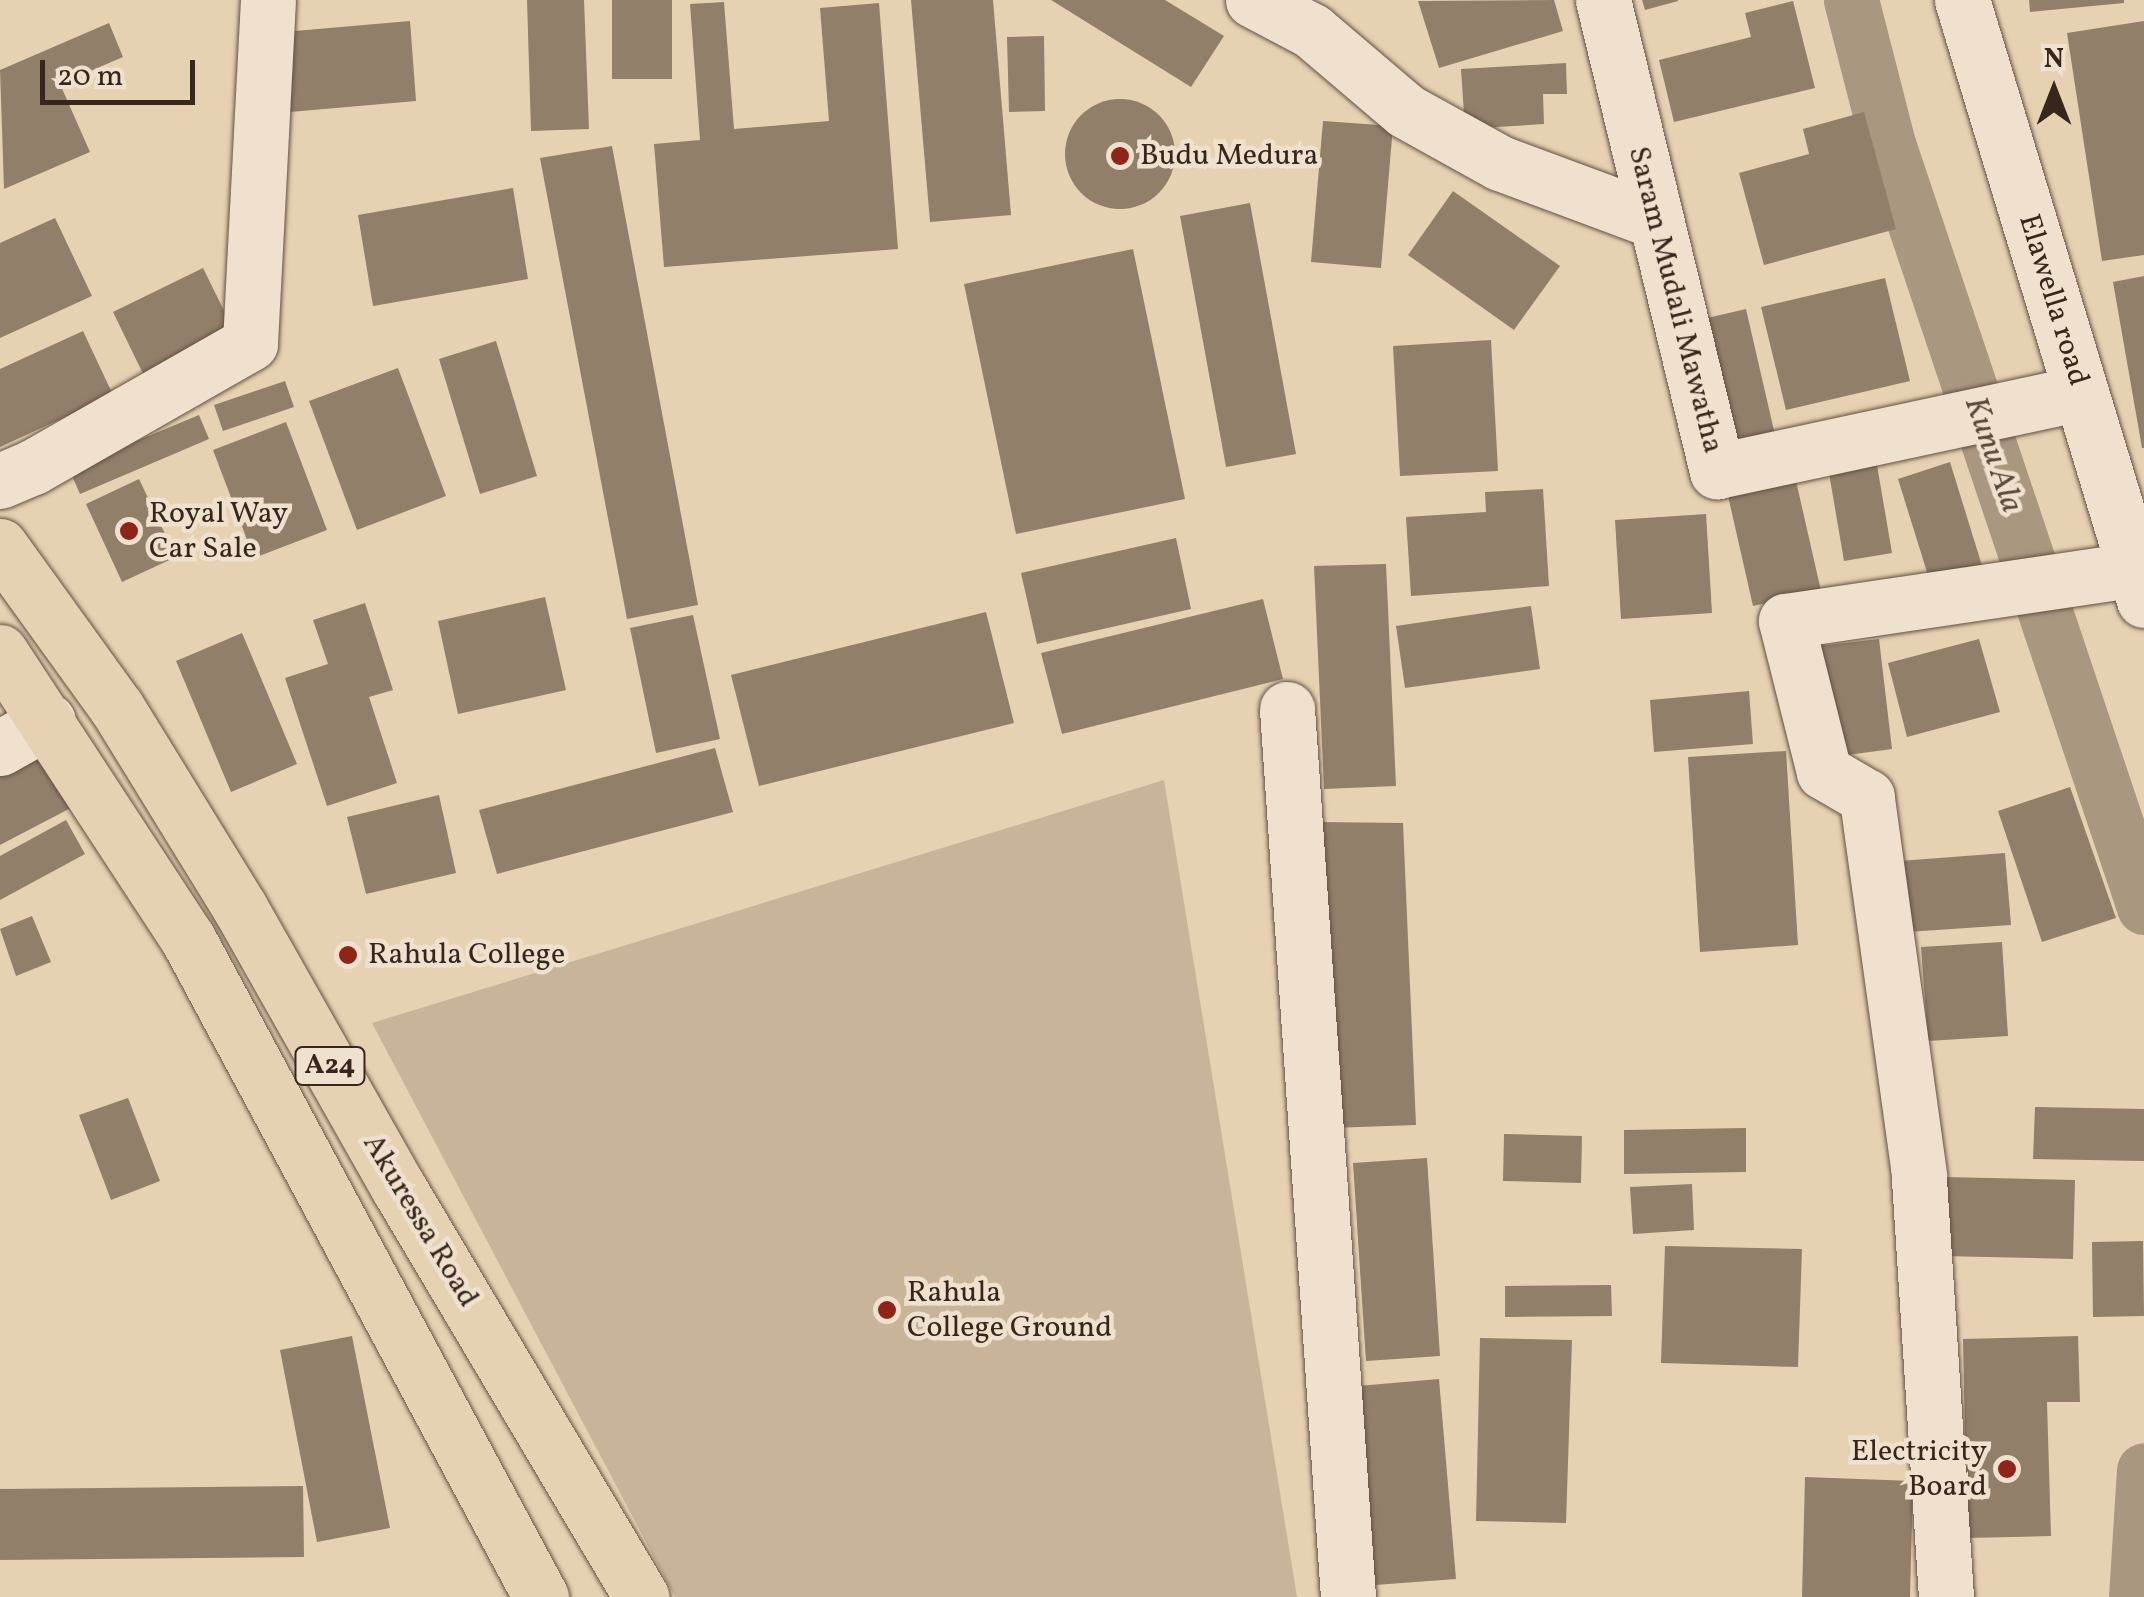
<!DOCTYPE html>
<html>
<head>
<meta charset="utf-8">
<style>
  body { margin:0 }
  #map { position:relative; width:2144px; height:1597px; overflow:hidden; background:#e6d1b2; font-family:Vollkorn,serif }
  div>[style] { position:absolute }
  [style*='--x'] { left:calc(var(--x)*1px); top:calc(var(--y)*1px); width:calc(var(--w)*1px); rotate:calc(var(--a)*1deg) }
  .green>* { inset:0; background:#c8b498 }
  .canal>* { height:55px; margin:-27.5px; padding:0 27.5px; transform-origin:27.5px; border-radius:27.5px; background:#aa977f }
  .building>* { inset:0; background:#927f6a }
  .round { border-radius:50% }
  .roads { filter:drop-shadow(0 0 2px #635142) drop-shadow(0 0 2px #635142) }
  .minor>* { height:55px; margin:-27.5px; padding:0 27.5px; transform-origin:27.5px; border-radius:27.5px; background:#efe1cd }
  .highway>* { height:55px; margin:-27.5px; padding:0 27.5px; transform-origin:27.5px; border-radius:27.5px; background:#e6d1b2 }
  .dots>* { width:28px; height:28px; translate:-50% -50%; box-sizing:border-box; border:5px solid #efe1cd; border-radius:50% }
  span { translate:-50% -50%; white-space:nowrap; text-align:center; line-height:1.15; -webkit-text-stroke:9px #efe1cd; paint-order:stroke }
  .shield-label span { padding:2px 8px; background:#efe1cd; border:2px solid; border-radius:8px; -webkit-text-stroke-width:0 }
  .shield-label { font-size:28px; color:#37261c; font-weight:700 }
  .poi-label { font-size:30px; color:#37261c }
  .left { translate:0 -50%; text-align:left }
  .right { translate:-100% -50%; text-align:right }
  .street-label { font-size:30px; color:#37261c }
  .water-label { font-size:32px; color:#5a483a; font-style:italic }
  .north { position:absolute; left:2004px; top:40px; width:100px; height:100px; -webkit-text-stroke:8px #efe1cd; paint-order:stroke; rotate:0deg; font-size:28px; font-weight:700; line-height:40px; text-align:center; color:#37261c }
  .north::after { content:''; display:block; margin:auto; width:35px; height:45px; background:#37261c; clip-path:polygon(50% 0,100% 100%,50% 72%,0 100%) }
  .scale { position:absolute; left:40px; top:60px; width:155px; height:45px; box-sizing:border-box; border:5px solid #37261c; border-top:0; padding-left:12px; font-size:30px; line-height:35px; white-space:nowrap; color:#37261c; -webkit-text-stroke:8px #efe1cd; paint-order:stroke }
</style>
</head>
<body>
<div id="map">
  <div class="green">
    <div style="clip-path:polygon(1164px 780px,1297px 1597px,675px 1597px,372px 1023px)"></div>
  </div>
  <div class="canal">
    <div style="--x:1851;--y:0;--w:149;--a:75.6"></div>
    <div style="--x:1888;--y:144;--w:805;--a:71.45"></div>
    <div style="--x:2136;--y:1597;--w:127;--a:-86.4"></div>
  </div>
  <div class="building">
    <div style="clip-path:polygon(527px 0,584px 0,589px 129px,531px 131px)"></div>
    <div style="clip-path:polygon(612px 0,672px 0,672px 79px,612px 79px)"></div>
    <div style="clip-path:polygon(911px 0,993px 0,1011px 215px,930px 222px)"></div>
    <div style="clip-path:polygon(1051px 0,1165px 0,1224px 36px,1191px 87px)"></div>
    <div style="clip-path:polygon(1554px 0,1563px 31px,1439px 68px,1418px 1px)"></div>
    <div style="clip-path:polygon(1642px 0,1678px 0,1678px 1px,1645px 10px)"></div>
    <div style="clip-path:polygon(2029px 0,2124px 0,2124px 3px,2030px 12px)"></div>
    <div style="clip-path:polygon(1793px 1px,1815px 88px,1674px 122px,1659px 60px,1751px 37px,1745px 13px)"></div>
    <div style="clip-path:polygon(724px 2px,734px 129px,829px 121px,820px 8px,879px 3px,898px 249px,664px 267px,654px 144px,700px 140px,690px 4px)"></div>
    <div style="clip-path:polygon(410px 21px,416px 101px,290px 112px,283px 32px)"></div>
    <div style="clip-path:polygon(2144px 21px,2144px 255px,2102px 261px,2067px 33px)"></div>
    <div style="clip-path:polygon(109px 23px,123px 57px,60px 84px,90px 152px,4px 189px,0 70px)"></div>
    <div style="clip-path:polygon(1044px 36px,1045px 111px,1009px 112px,1007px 37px)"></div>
    <div style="clip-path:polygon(1566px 63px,1567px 94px,1543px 94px,1544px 124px,1465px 129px,1461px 69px)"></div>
    <div class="round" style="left:1065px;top:99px;width:110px;height:110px"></div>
    <div style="clip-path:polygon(1864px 112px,1896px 229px,1764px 265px,1739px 173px,1809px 154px,1803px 129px)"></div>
    <div style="clip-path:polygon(1323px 121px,1393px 126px,1381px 268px,1311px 262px)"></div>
    <div style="clip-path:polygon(612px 146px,698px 605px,627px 619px,540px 158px)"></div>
    <div style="clip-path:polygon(513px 188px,528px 279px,373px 306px,358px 215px)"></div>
    <div style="clip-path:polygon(1453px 191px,1560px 266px,1514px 330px,1408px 255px)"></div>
    <div style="clip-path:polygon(1250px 203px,1296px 454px,1226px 467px,1180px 216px)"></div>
    <div style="clip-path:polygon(55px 218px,92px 296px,0 338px,0 243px)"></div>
    <div style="clip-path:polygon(1133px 249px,1185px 499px,1016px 534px,964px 284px)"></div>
    <div style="clip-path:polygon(203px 268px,240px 343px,149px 386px,113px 312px)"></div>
    <div style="clip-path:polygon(2144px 276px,2144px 448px,2142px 448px,2113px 282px)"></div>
    <div style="clip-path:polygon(1885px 278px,1910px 381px,1786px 410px,1761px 307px)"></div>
    <div style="clip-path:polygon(1746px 309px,1775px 435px,1720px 448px,1690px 322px)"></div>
    <div style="clip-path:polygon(83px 331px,113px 395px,0 447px,0 369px)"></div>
    <div style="clip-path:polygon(1491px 340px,1498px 471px,1400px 476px,1393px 346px)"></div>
    <div style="clip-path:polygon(496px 341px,537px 476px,480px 494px,439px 359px)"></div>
    <div style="clip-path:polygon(398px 368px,446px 496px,357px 530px,309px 401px)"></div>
    <div style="clip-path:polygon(285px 381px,294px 407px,223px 431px,214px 405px)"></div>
    <div style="clip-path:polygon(199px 415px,209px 439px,80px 494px,69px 469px)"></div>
    <div style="clip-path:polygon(286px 422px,327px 530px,254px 558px,213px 450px)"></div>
    <div style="clip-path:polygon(1950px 462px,1983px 569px,1931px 585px,1898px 479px)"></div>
    <div style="clip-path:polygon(1877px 465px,1892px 553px,1844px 561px,1829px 473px)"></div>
    <div style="clip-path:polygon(1794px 472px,1821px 591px,1753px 606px,1726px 487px)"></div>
    <div style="clip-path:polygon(139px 479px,176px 557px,122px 582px,86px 504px)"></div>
    <div style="clip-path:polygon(1543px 489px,1549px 586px,1411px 596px,1406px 517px,1486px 512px,1485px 492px)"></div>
    <div style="clip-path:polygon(1706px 514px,1712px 613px,1621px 619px,1615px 520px)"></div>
    <div style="clip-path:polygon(1176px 538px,1191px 609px,1037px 644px,1021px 573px)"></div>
    <div style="clip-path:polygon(1386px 564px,1396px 786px,1324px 789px,1314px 566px)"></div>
    <div style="clip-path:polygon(545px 597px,566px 690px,458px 714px,438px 621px)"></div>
    <div style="clip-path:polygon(1263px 599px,1283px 679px,1062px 734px,1041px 653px)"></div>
    <div style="clip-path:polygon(365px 603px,393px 690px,369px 697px,397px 783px,327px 806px,285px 678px,328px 664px,313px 620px)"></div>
    <div style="clip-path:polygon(1531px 606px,1540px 669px,1405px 688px,1396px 626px)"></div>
    <div style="clip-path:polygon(986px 612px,1014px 723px,759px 786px,731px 675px)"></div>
    <div style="clip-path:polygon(693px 615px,720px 739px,656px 753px,630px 628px)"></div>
    <div style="clip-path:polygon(242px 633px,297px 764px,231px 792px,176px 661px)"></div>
    <div style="clip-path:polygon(1879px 639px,1892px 749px,1825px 758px,1811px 647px)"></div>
    <div style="clip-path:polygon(1979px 639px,2000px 712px,1907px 737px,1888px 663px)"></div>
    <div style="clip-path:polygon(1749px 691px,1753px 744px,1654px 752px,1650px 700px)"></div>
    <div style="clip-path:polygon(50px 732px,86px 800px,0 845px,0 769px)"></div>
    <div style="clip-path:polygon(715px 748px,733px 812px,497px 874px,479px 810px)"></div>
    <div style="clip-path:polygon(1786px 751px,1798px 945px,1700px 952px,1688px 757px)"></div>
    <div style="clip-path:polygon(2070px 787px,2116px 918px,2042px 942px,1998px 811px)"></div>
    <div style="clip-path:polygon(439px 795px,456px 873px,366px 894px,347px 817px)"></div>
    <div style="clip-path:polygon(66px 820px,85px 854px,0 900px,0 856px)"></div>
    <div style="clip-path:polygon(1318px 822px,1403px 823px,1416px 1125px,1331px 1128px)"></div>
    <div style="clip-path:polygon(2005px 853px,2011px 925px,1892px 933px,1886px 862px)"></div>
    <div style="clip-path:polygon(32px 916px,51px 962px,16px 976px,0 929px)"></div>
    <div style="clip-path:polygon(2002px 942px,2008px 1036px,1928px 1041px,1921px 947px)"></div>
    <div style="clip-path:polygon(128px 1098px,160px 1181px,111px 1200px,79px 1115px)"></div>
    <div style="clip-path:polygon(2035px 1107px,2144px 1109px,2144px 1161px,2033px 1159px)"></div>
    <div style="clip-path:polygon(1746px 1128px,1746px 1172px,1624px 1174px,1624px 1130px)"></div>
    <div style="clip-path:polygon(1504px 1134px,1582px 1136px,1581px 1183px,1503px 1181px)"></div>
    <div style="clip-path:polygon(1427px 1158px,1440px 1356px,1366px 1361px,1353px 1163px)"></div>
    <div style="clip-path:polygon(1945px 1177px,2075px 1180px,2073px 1259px,1942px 1256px)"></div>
    <div style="clip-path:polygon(1692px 1184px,1694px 1230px,1633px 1234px,1630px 1187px)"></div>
    <div style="clip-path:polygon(2143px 1241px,2144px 1316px,2093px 1317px,2092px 1242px)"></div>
    <div style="clip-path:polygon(1665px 1246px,1802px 1249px,1798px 1367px,1661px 1363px)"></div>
    <div style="clip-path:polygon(1611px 1285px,1612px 1316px,1505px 1317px,1505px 1286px)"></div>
    <div style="clip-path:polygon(352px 1336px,390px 1528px,317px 1542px,280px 1350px)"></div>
    <div style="clip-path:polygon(2078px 1336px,2080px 1402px,2047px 1402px,2051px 1536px,1967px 1538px,1963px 1339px)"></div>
    <div style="clip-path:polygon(1480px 1338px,1572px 1340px,1566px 1523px,1476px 1521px)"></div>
    <div style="clip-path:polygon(1439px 1379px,1456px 1579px,1375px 1585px,1358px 1386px)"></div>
    <div style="clip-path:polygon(1805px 1477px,1913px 1481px,1910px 1597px,1802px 1597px)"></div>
    <div style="clip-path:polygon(303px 1486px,304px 1557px,0 1560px,0 1489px)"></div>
  </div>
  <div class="roads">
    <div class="minor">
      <div style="--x:1253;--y:0;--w:67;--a:27.7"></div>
      <div style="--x:1312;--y:31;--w:123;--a:40.4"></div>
      <div style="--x:1406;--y:111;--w:107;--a:29"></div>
      <div style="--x:1500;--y:163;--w:166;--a:20.4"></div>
      <div style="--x:1603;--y:0;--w:485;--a:76.4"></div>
      <div style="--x:1717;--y:471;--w:372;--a:-12.1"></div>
      <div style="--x:1962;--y:0;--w:627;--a:73.13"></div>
      <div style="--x:0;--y:481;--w:36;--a:-23"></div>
      <div style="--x:33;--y:467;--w:250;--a:-29.7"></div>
      <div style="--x:250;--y:343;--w:343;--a:-87"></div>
      <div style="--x:1287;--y:709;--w:890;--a:86.07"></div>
      <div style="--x:0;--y:748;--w:55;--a:-29.4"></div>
      <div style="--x:1946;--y:1597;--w:424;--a:-93.7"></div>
      <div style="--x:1919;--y:1174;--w:381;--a:-97.9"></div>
      <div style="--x:1867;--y:797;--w:50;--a:-149.8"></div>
      <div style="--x:1824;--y:772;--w:156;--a:-104.1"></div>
      <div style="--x:1786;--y:621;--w:351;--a:-8.4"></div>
    </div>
    <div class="highway">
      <div style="--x:0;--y:546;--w:200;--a:54.2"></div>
      <div style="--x:117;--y:708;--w:235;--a:58.4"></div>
      <div style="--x:240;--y:908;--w:321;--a:60.5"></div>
      <div style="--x:398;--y:1187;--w:477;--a:59.3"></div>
      <div style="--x:0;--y:652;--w:343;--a:56.8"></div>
      <div style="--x:188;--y:939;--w:747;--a:61.79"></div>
    </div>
  </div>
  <div class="dots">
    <div style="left:1120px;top:156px;background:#8f2418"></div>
    <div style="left:129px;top:531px;background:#8f2418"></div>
    <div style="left:348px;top:955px;background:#8f2418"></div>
    <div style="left:887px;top:1310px;background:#8f2418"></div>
    <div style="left:2007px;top:1469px;background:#8f2418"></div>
  </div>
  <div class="shield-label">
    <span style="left:330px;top:1066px">A24</span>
  </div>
  <div class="poi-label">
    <span class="left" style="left:1140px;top:156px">Budu Medura</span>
    <span class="left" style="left:149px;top:531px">Royal Way<br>Car Sale</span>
    <span class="left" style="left:368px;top:955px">Rahula College</span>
    <span class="left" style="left:907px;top:1310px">Rahula<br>College Ground</span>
    <span class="right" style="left:1987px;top:1469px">Electricity<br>Board</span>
  </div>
  <div class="street-label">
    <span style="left:1675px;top:300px;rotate:76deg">Saram Mudali Mawatha</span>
    <span style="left:2053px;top:300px;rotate:73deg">Elawella road</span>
    <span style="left:420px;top:1221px;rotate:59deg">Akuressa Road</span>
  </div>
  <div class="water-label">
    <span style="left:1992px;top:455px;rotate:71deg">Kunu Ala</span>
  </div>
  <div class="north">N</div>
  <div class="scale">20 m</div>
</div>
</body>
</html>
